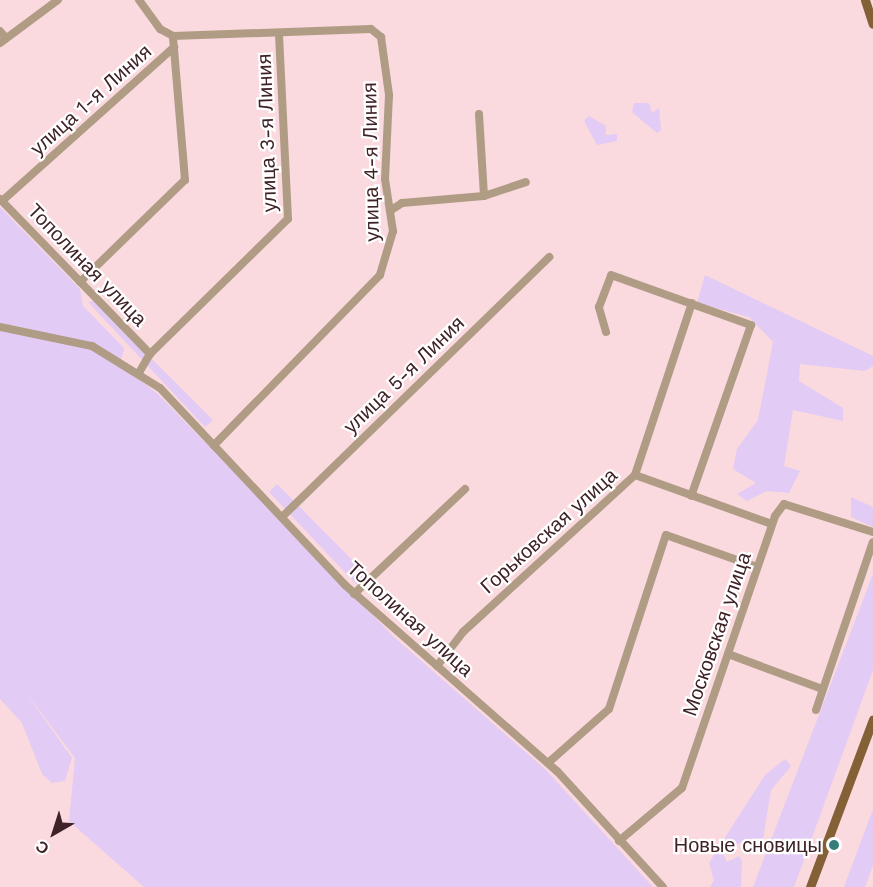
<!DOCTYPE html>
<html>
<head>
<meta charset="utf-8">
<style>
  body { margin:0 }
  #map { position:relative; width:873px; height:887px; overflow:hidden; background:#fadade; font-family:"Work Sans",sans-serif }
  div>[style] { position:absolute }
  [style*='--x'] { left:calc(var(--x)*1px); top:calc(var(--y)*1px); width:calc(var(--w)*1px); rotate:calc(var(--a)*1deg) }
  .green>* { inset:0; background:#e2cbf4 }
  .minor>* { height:8px; margin:-4px; padding:0 4px; transform-origin:4px; border-radius:4px; background:#b09c85 }
  .major>* { height:9px; margin:-4.5px; padding:0 4.5px; transform-origin:4.5px; border-radius:4.5px; background:#836035 }
  .dots>* { width:16px; height:16px; translate:-50% -50%; box-sizing:border-box; border:3px solid #fff; border-radius:50% }
  span { translate:-50% -50%; white-space:nowrap; text-align:center; line-height:1.15; -webkit-text-stroke:4.5px #fff; paint-order:stroke }
  .street-label { font-size:20px; color:#3f2227 }
  .poi-label { font-size:20px; color:#3f2227 }
  .right { translate:-100% -50%; text-align:right }
  .north { position:absolute; left:24px; top:803px; width:60px; height:60px; -webkit-text-stroke:4px #fff; paint-order:stroke; rotate:219deg; font-size:16px; font-weight:700; line-height:24px; text-align:center; color:#3f2227 }
  .north::after { content:''; display:block; margin:auto; width:21px; height:27px; background:#3f2227; clip-path:polygon(50% 0,100% 100%,50% 72%,0 100%) }
</style>
</head>
<body>
<div id="map">
  <div class="green">
    <div style="clip-path:polygon(634px 103px,649px 103px,652px 113px,659px 108px,661px 130px,657px 133px,632px 112px)"></div>
    <div style="clip-path:polygon(589px 116px,606px 126px,606px 135px,617px 134px,617px 141px,597px 145px,584px 121px)"></div>
    <div style="clip-path:polygon(0 207px,80px 289px,83px 306px,124px 348px,120px 365px,159px 395px,394px 637px,545px 769px,653px 887px,144px 887px,69px 821px,75px 758px,21px 686px,72px 758px,65px 781px,52px 783px,42px 774px,22px 723px,0 699px)"></div>
    <div style="clip-path:polygon(705px 275px,873px 356px,873px 366px,865px 371px,800px 364px,799px 381px,843px 408px,843px 421px,793px 410px,784px 466px,800px 471px,789px 493px,767px 491px,747px 501px,737px 494px,756px 483px,733px 469px,737px 449px,758px 420px,773px 342px,749px 317px,697px 303px)"></div>
    <div style="clip-path:polygon(94px 301px,213px 420px,205px 427px,88px 302px)"></div>
    <div style="clip-path:polygon(277px 484px,366px 574px,357px 585px,269px 492px)"></div>
    <div style="clip-path:polygon(851px 497px,873px 507px,873px 527px,851px 517px)"></div>
    <div style="clip-path:polygon(873px 574px,873px 670px,794px 887px,753px 887px)"></div>
    <div style="clip-path:polygon(785px 759px,791px 766px,771px 790px,762px 846px,754px 849px,745px 839px,724px 855px,727px 862px,739px 856px,742px 861px,741px 887px,710px 887px,714px 880px,709px 863px,717px 850px,765px 775px)"></div>
    <div style="clip-path:polygon(873px 809px,873px 865px,865px 887px,844px 887px)"></div>
  </div>
  <div class="minor">
    <div style="--x:139;--y:0;--w:36;--a:54"></div>
    <div style="--x:160;--y:29;--w:15;--a:28"></div>
    <div style="--x:173;--y:36;--w:198;--a:-2"></div>
    <div style="--x:371;--y:29;--w:13;--a:39"></div>
    <div style="--x:381;--y:37;--w:59;--a:82.1"></div>
    <div style="--x:389;--y:95;--w:84;--a:92.7"></div>
    <div style="--x:385;--y:179;--w:53;--a:81.3"></div>
    <div style="--x:393;--y:231;--w:46;--a:106.5"></div>
    <div style="--x:380;--y:275;--w:238;--a:134.3"></div>
    <div style="--x:0;--y:31;--w:9;--a:49"></div>
    <div style="--x:0;--y:43;--w:72;--a:-36.6"></div>
    <div style="--x:479;--y:114;--w:82;--a:86.5"></div>
    <div style="--x:0;--y:199;--w:216;--a:45.9"></div>
    <div style="--x:2;--y:201;--w:231;--a:-41.8"></div>
    <div style="--x:393;--y:209;--w:11;--a:-34"></div>
    <div style="--x:402;--y:203;--w:82;--a:-4.9"></div>
    <div style="--x:484;--y:196;--w:44;--a:-18.4"></div>
    <div style="--x:80;--y:282;--w:146;--a:-44.2"></div>
    <div style="--x:185;--y:180;--w:144;--a:-94.8"></div>
    <div style="--x:0;--y:327;--w:94;--a:11.7"></div>
    <div style="--x:92;--y:346;--w:80;--a:31.7"></div>
    <div style="--x:160;--y:388;--w:270;--a:46.8"></div>
    <div style="--x:345;--y:585;--w:282;--a:41.3"></div>
    <div style="--x:557;--y:771;--w:157;--a:47.6"></div>
    <div style="--x:606;--y:332;--w:26;--a:-106"></div>
    <div style="--x:599;--y:307;--w:34;--a:-69"></div>
    <div style="--x:611;--y:275;--w:149;--a:19.7"></div>
    <div style="--x:751;--y:325;--w:181;--a:109.3"></div>
    <div style="--x:140;--y:371;--w:20;--a:-60"></div>
    <div style="--x:150;--y:354;--w:193;--a:-44.4"></div>
    <div style="--x:288;--y:219;--w:186;--a:-92.8"></div>
    <div style="--x:635;--y:475;--w:145;--a:19.7"></div>
    <div style="--x:282;--y:517;--w:373;--a:-44.2"></div>
    <div style="--x:354;--y:594;--w:153;--a:-43.4"></div>
    <div style="--x:728;--y:654;--w:100;--a:20.4"></div>
    <div style="--x:437;--y:666;--w:43;--a:-52.6"></div>
    <div style="--x:463;--y:632;--w:233;--a:-42.4"></div>
    <div style="--x:635;--y:475;--w:181;--a:-71.7"></div>
    <div style="--x:816;--y:710;--w:177;--a:-71.3"></div>
    <div style="--x:548;--y:763;--w:81;--a:-41.5"></div>
    <div style="--x:609;--y:709;--w:183;--a:-71.9"></div>
    <div style="--x:666;--y:535;--w:96;--a:19.4"></div>
    <div style="--x:619;--y:841;--w:82;--a:-40.1"></div>
    <div style="--x:682;--y:788;--w:287;--a:-71.1"></div>
    <div style="--x:775;--y:516;--w:15;--a:-53"></div>
    <div style="--x:784;--y:504;--w:93;--a:17.5"></div>
  </div>
  <div class="major">
    <div style="--x:865;--y:0;--w:25;--a:72"></div>
    <div style="--x:810;--y:887;--w:179;--a:-69.4"></div>
  </div>
  <div class="dots">
    <div style="left:834px;top:845px;background:#367e7a"></div>
  </div>
  <div class="street-label">
    <span style="left:91px;top:100px;rotate:-42deg">улица 1-я Линия</span>
    <span style="left:267px;top:133px;rotate:-92deg">улица 3-я Линия</span>
    <span style="left:371px;top:162px;rotate:-91deg">улица 4-я Линия</span>
    <span style="left:87px;top:265px;rotate:46deg">Тополиная улица</span>
    <span style="left:404px;top:375px;rotate:-44deg">улица 5-я Линия</span>
    <span style="left:549px;top:531px;rotate:-42deg">Горьковская улица</span>
    <span style="left:410px;top:619px;rotate:42deg">Тополиная улица</span>
    <span style="left:717px;top:634px;rotate:-71deg">Московская улица</span>
  </div>
  <div class="poi-label">
    <span class="right" style="left:822px;top:845px">Новые сновицы</span>
  </div>
  <div class="north">С</div>
</div>
</body>
</html>
